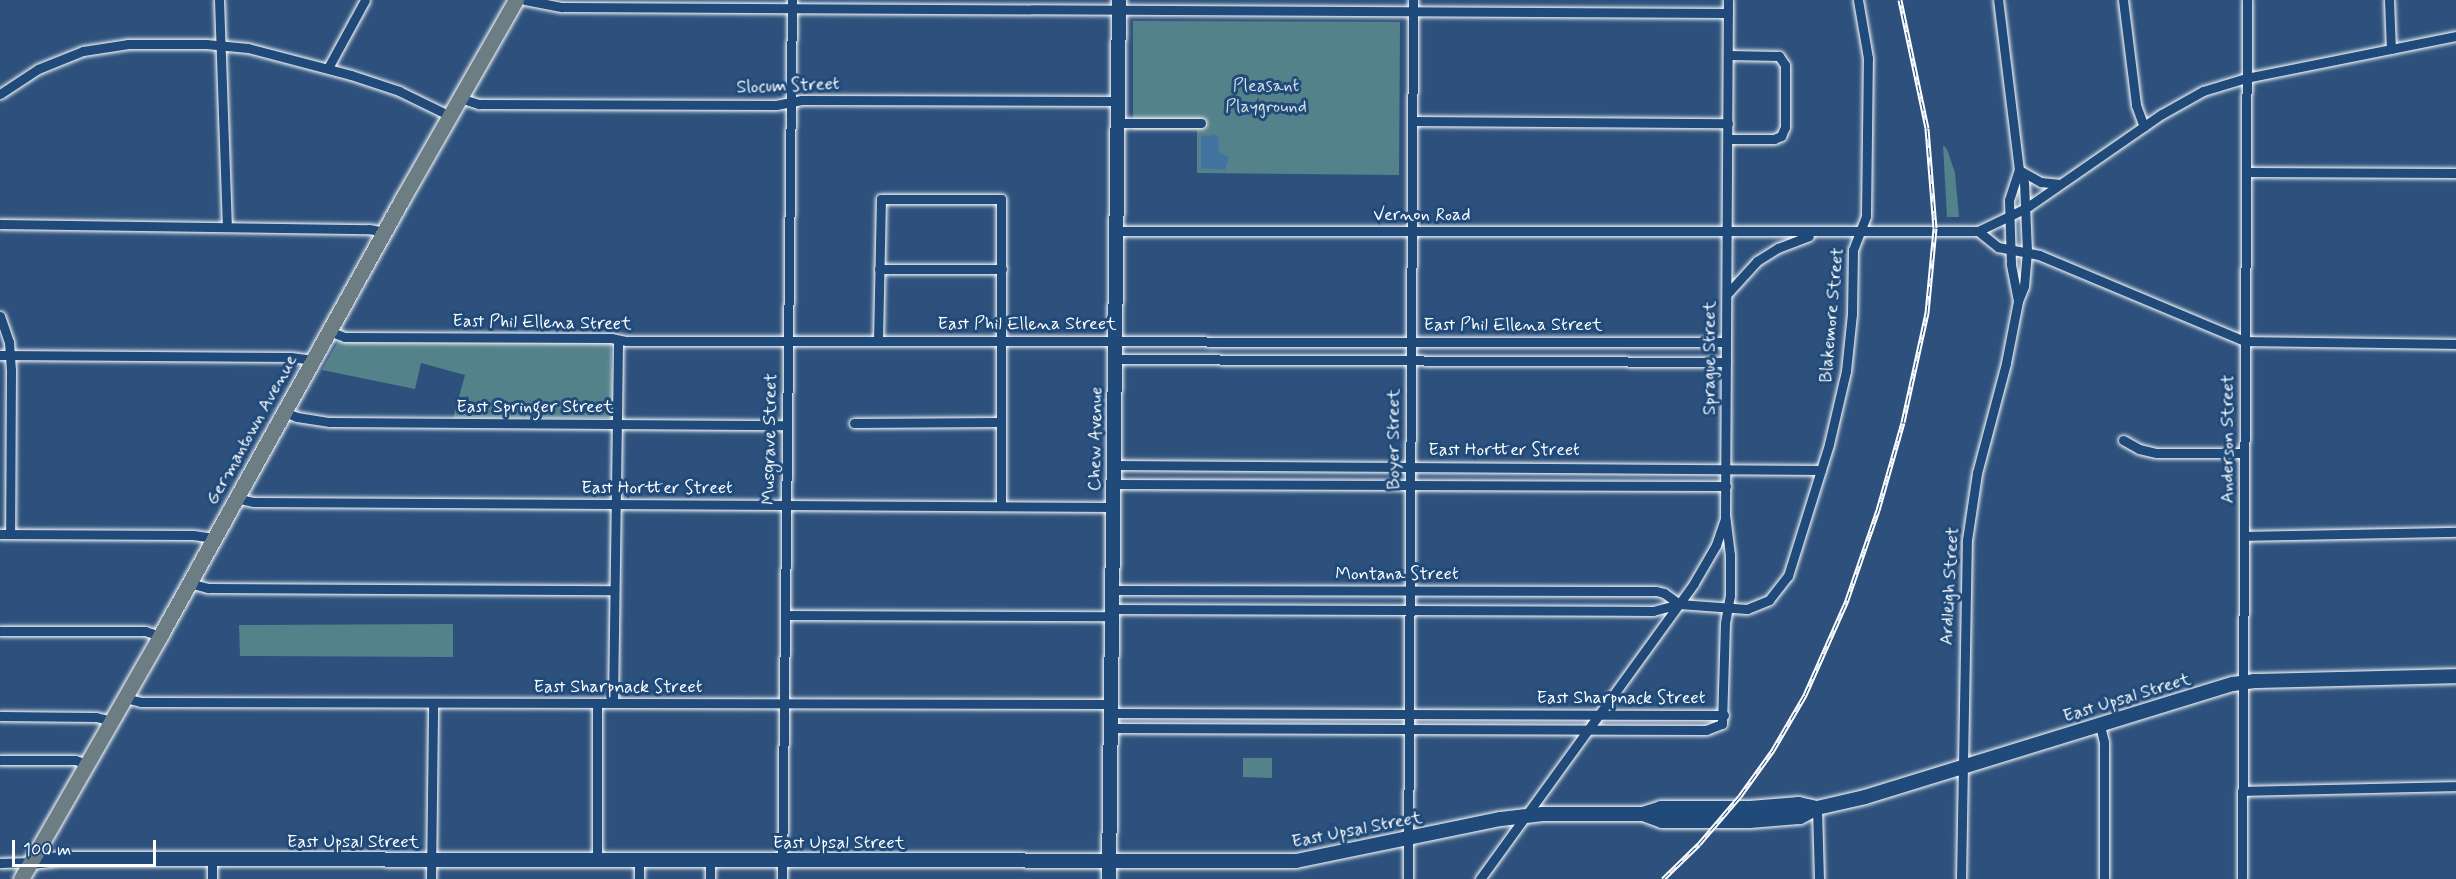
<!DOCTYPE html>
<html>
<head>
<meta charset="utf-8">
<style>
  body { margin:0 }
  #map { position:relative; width:2456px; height:879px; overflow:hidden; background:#2d517c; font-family:Mynerve,sans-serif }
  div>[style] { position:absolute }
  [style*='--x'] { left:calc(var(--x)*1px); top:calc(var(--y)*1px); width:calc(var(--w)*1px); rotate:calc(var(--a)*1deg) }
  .green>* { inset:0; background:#54828b }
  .water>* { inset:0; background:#43749f }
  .roads { filter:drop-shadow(0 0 2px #fff) drop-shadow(0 0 2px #fff) }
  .street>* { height:9px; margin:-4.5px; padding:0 4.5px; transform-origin:4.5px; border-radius:4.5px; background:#1f4a7a }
  .secondary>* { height:14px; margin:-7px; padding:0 7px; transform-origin:7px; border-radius:7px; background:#1f4a7a }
  .primary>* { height:15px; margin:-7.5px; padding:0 7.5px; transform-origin:7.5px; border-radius:7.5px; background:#6c7e84 }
  .rail>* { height:5px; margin-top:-2.5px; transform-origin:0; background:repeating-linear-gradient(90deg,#1f4a7a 0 9px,#fff 0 18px); box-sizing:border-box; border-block:2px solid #fff }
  span { translate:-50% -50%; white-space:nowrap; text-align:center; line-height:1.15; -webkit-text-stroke:6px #1f4a7a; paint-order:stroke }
  .street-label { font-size:18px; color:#fff }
  .park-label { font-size:18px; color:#d4e0e2 }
  .scale { position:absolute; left:12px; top:840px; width:144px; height:27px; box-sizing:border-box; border:3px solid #fff; border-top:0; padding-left:8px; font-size:18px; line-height:21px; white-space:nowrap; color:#fff; -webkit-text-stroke:4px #1f4a7a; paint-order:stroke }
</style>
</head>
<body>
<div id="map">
  <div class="green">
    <div style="clip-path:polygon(1133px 21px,1400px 22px,1399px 175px,1197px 173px,1197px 130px,1133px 130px)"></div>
    <div style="clip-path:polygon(1943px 145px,1947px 149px,1955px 173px,1959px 217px,1947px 217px)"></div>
    <div style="clip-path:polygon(339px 340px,611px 343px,613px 418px,453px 418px,465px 375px,421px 363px,415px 389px,322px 370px)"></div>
    <div style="clip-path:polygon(453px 624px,453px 657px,240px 656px,239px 625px)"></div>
    <div style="clip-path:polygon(1243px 758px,1272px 758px,1272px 778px,1243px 777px)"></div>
  </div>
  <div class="water">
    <div style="clip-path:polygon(1218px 135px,1219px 152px,1229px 157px,1225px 170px,1201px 168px,1201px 136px)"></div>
  </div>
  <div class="roads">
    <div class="street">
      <div style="--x:219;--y:0;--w:227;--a:88"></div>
      <div style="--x:525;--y:0;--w:38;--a:11"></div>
      <div style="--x:562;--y:7;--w:1166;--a:0.29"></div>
      <div style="--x:2123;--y:0;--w:106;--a:82.9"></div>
      <div style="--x:2136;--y:105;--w:23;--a:70"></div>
      <div style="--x:2389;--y:0;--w:49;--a:87.7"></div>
      <div style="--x:328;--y:68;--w:77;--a:-61.4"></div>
      <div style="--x:0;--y:94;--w:45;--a:-33.3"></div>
      <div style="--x:38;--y:69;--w:48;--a:-21.8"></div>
      <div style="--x:83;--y:51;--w:46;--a:-8.8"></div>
      <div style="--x:128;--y:44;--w:78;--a:0"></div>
      <div style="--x:206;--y:44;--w:42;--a:5.4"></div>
      <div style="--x:248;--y:48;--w:106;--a:14.7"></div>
      <div style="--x:351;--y:75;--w:51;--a:18.4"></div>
      <div style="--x:399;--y:91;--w:57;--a:26.1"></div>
      <div style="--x:460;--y:98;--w:20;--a:18"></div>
      <div style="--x:479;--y:104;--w:297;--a:0.2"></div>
      <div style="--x:776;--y:105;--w:26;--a:-11"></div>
      <div style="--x:802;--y:100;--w:316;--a:0.2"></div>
      <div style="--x:1412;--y:121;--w:316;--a:0.4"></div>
      <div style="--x:1118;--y:123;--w:83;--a:0"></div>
      <div style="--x:1728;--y:139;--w:46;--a:0"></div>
      <div style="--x:1774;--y:139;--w:8;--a:-23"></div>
      <div style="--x:1781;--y:136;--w:10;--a:-66"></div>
      <div style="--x:1785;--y:127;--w:62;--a:-90"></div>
      <div style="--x:1785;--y:65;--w:11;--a:-124"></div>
      <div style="--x:1779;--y:56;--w:51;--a:-178.9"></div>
      <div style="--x:2019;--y:170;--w:25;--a:29"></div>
      <div style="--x:2041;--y:182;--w:19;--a:6"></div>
      <div style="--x:2246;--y:172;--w:210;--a:0.3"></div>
      <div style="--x:0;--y:224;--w:369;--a:0.8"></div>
      <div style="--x:369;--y:229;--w:15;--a:11"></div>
      <div style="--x:1116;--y:231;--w:862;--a:0"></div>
      <div style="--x:1978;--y:231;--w:53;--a:-25.6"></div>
      <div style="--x:2026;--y:208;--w:165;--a:-34.7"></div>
      <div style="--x:2162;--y:114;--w:47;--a:-29.3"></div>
      <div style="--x:2203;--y:91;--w:45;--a:-16.8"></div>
      <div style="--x:2246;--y:78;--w:214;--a:-11.3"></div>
      <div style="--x:1978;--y:231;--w:26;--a:39"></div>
      <div style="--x:1998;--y:247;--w:42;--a:11"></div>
      <div style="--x:2039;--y:255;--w:223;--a:22.7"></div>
      <div style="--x:2245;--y:341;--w:211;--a:0.8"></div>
      <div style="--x:879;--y:269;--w:123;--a:0"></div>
      <div style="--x:1727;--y:294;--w:45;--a:-47.7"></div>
      <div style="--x:1757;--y:261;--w:25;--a:-32"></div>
      <div style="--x:1778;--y:248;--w:33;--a:-21"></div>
      <div style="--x:2018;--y:301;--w:38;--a:-101"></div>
      <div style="--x:2011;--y:264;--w:64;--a:-91.8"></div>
      <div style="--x:2009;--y:200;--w:32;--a:-72"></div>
      <div style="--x:0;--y:316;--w:28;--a:71"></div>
      <div style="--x:9;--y:342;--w:27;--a:86"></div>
      <div style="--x:11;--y:369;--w:165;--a:90.3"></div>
      <div style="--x:329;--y:331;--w:17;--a:21"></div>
      <div style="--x:345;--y:337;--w:266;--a:0.2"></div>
      <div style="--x:611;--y:338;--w:16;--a:11"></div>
      <div style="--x:627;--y:341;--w:1099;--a:0.05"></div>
      <div style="--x:878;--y:341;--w:142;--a:-88.8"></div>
      <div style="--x:881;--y:199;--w:120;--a:0"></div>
      <div style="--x:1001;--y:199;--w:307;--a:90"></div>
      <div style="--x:0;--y:355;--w:291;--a:0.4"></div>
      <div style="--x:291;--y:357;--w:22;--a:8"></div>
      <div style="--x:1115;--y:359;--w:611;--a:0.28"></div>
      <div style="--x:284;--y:412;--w:14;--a:21"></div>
      <div style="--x:297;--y:417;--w:33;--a:9"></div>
      <div style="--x:330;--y:422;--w:457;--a:0.4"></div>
      <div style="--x:854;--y:423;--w:147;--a:-0.4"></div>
      <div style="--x:2123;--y:440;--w:18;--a:29"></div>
      <div style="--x:2139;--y:449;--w:18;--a:13"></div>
      <div style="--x:2157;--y:453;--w:87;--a:0"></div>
      <div style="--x:1114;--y:465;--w:707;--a:0.41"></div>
      <div style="--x:1114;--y:484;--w:612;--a:0.19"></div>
      <div style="--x:236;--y:498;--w:18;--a:13"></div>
      <div style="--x:254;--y:502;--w:859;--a:0.33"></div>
      <div style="--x:0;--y:534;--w:193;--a:0.3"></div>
      <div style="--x:193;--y:535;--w:21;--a:8"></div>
      <div style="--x:2244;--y:536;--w:212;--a:-1.1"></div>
      <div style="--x:189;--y:583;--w:20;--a:15"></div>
      <div style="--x:208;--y:588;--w:406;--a:0.3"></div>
      <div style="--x:1112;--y:590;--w:544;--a:0.11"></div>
      <div style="--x:1656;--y:591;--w:8;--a:14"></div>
      <div style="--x:1664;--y:593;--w:19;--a:36"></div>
      <div style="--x:1112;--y:609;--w:541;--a:0.21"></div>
      <div style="--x:1653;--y:611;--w:27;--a:-15"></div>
      <div style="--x:1679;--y:604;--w:68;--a:4.2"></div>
      <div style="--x:1747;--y:609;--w:24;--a:-22"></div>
      <div style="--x:1769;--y:600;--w:31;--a:-52"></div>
      <div style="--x:1788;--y:576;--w:138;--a:-72.7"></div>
      <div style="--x:1829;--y:444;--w:75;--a:-76.9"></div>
      <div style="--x:1846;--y:371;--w:57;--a:-84"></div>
      <div style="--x:1852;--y:314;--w:64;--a:-89.1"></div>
      <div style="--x:1853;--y:250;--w:36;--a:-69"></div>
      <div style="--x:1866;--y:216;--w:158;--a:-89.3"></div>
      <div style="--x:1868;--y:58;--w:59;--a:-99.8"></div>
      <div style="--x:785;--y:615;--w:327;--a:0.2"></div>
      <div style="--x:0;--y:631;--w:145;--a:0"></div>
      <div style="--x:145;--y:631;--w:16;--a:18"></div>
      <div style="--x:125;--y:698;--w:16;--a:14"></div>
      <div style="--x:141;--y:702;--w:970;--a:0.12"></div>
      <div style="--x:613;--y:703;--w:363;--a:-89.2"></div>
      <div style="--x:1111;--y:713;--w:613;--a:0.19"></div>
      <div style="--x:0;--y:716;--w:96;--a:0.6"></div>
      <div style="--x:96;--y:717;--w:16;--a:14"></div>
      <div style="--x:2100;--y:725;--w:17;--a:77"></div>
      <div style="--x:2104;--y:742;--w:137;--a:90"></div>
      <div style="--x:1111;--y:728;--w:595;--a:0.19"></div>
      <div style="--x:1706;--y:730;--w:17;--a:-21"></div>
      <div style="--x:1722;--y:724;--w:101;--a:-88.3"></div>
      <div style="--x:1725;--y:623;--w:27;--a:-80"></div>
      <div style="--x:1730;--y:596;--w:41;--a:-90"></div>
      <div style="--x:1730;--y:555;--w:38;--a:-97"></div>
      <div style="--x:1725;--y:517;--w:517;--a:-89.67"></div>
      <div style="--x:0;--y:760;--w:75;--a:0"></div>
      <div style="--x:75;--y:760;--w:13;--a:18"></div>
      <div style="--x:2242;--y:791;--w:214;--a:-1.3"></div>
      <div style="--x:1817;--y:808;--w:71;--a:88.4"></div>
      <div style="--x:597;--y:861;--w:158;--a:-90"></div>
      <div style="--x:0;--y:863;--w:31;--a:-2"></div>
      <div style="--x:212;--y:879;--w:20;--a:-90"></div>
      <div style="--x:431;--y:879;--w:176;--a:-89.3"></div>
      <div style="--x:639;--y:879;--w:18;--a:-90"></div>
      <div style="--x:710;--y:879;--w:18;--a:-90"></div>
      <div style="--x:782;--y:879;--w:879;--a:-89.35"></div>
      <div style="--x:1408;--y:879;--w:879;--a:-89.67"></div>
      <div style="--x:1480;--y:879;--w:365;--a:-54.1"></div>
      <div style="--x:1694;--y:583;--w:44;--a:-59.9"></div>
      <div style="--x:1716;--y:545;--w:28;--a:-71"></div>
      <div style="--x:1961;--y:879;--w:339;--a:-89"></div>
      <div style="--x:1967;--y:540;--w:68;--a:-81.5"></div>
      <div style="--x:1977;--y:473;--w:114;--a:-75.2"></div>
      <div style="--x:2006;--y:363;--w:63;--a:-79"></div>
      <div style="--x:2018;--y:301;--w:16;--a:-68"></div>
      <div style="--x:2024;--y:286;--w:35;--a:-85"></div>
      <div style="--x:2027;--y:251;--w:68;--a:-92.5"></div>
      <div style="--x:2024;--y:183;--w:14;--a:-111"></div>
      <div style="--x:2019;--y:170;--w:171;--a:-97"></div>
      <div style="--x:2242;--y:879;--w:879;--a:-89.67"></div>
    </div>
    <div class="secondary">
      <div style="--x:1643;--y:814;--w:19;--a:-18"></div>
      <div style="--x:1661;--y:808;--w:89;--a:0"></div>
      <div style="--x:1750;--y:808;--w:49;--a:-4.7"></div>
      <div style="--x:1799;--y:804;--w:18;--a:13"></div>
      <div style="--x:31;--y:862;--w:30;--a:-6"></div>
      <div style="--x:61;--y:859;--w:1235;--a:0.09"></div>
      <div style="--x:1296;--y:861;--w:209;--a:-11.6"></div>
      <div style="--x:1501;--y:819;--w:42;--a:-6.8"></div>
      <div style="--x:1543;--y:814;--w:100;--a:0"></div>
      <div style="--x:1643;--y:814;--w:20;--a:20"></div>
      <div style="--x:1662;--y:821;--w:88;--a:0"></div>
      <div style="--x:1750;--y:821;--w:50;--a:-4.6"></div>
      <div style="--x:1800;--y:817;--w:19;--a:-28"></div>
      <div style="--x:1817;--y:808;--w:49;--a:-12.9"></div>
      <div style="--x:1865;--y:797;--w:385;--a:-17.1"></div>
      <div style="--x:2233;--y:684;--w:21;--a:-8"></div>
      <div style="--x:2254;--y:681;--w:202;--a:-1.4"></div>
      <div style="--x:1109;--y:879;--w:879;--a:-89.35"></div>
    </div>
    <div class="primary">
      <div style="--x:21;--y:879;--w:280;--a:-60.2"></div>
      <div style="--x:160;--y:636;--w:503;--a:-60.99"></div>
      <div style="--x:404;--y:196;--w:226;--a:-60.3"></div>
    </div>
  </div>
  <div class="rail">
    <div style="--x:1663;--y:879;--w:50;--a:-44.2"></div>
    <div style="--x:1699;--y:844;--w:63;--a:-49.5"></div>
    <div style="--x:1740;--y:796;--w:57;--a:-54.3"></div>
    <div style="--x:1773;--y:750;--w:64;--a:-59.8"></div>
    <div style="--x:1805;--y:695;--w:104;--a:-66.1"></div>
    <div style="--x:1847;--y:600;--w:95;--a:-71"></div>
    <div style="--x:1878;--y:510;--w:91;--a:-74.1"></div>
    <div style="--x:1903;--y:422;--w:112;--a:-77.6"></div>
    <div style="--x:1927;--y:313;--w:85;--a:-84.6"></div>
    <div style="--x:1935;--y:228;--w:100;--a:-94.6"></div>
    <div style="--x:1927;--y:128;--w:131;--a:-101.9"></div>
  </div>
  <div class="street-label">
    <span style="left:788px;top:86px;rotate:-2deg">Slocum Street</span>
    <span style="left:1422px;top:215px">Vernon Road</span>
    <span style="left:1832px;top:315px;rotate:-85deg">Blakemore Street</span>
    <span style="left:542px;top:323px;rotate:1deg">East Phil Ellena Street</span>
    <span style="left:1027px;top:324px">East Phil Ellena Street</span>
    <span style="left:1513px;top:325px">East Phil Ellena Street</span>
    <span style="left:1710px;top:358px;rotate:-90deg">Sprague Street</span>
    <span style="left:535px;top:407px">East Springer Street</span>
    <span style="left:252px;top:430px;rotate:-61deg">Germantown Avenue</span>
    <span style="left:770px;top:439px;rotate:-89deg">Musgrave Street</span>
    <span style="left:1096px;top:439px;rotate:-89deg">Chew Avenue</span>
    <span style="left:1394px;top:439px;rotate:-90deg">Boyer Street</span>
    <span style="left:2228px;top:439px;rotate:-90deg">Anderson Street</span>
    <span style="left:1504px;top:450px">East Hortter Street</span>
    <span style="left:657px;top:488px">East Hortter Street</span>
    <span style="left:1397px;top:574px">Montana Street</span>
    <span style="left:1950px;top:586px;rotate:-87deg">Ardleigh Street</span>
    <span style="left:618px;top:687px">East Sharpnack Street</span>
    <span style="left:1621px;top:698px">East Sharpnack Street</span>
    <span style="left:2127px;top:698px;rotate:-17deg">East Upsal Street</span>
    <span style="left:1357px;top:830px;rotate:-11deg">East Upsal Street</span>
    <span style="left:353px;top:842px">East Upsal Street</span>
    <span style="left:839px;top:843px">East Upsal Street</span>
  </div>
  <div class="park-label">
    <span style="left:1266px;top:97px">Pleasant<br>Playground</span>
  </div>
  <div class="scale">100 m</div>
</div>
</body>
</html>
